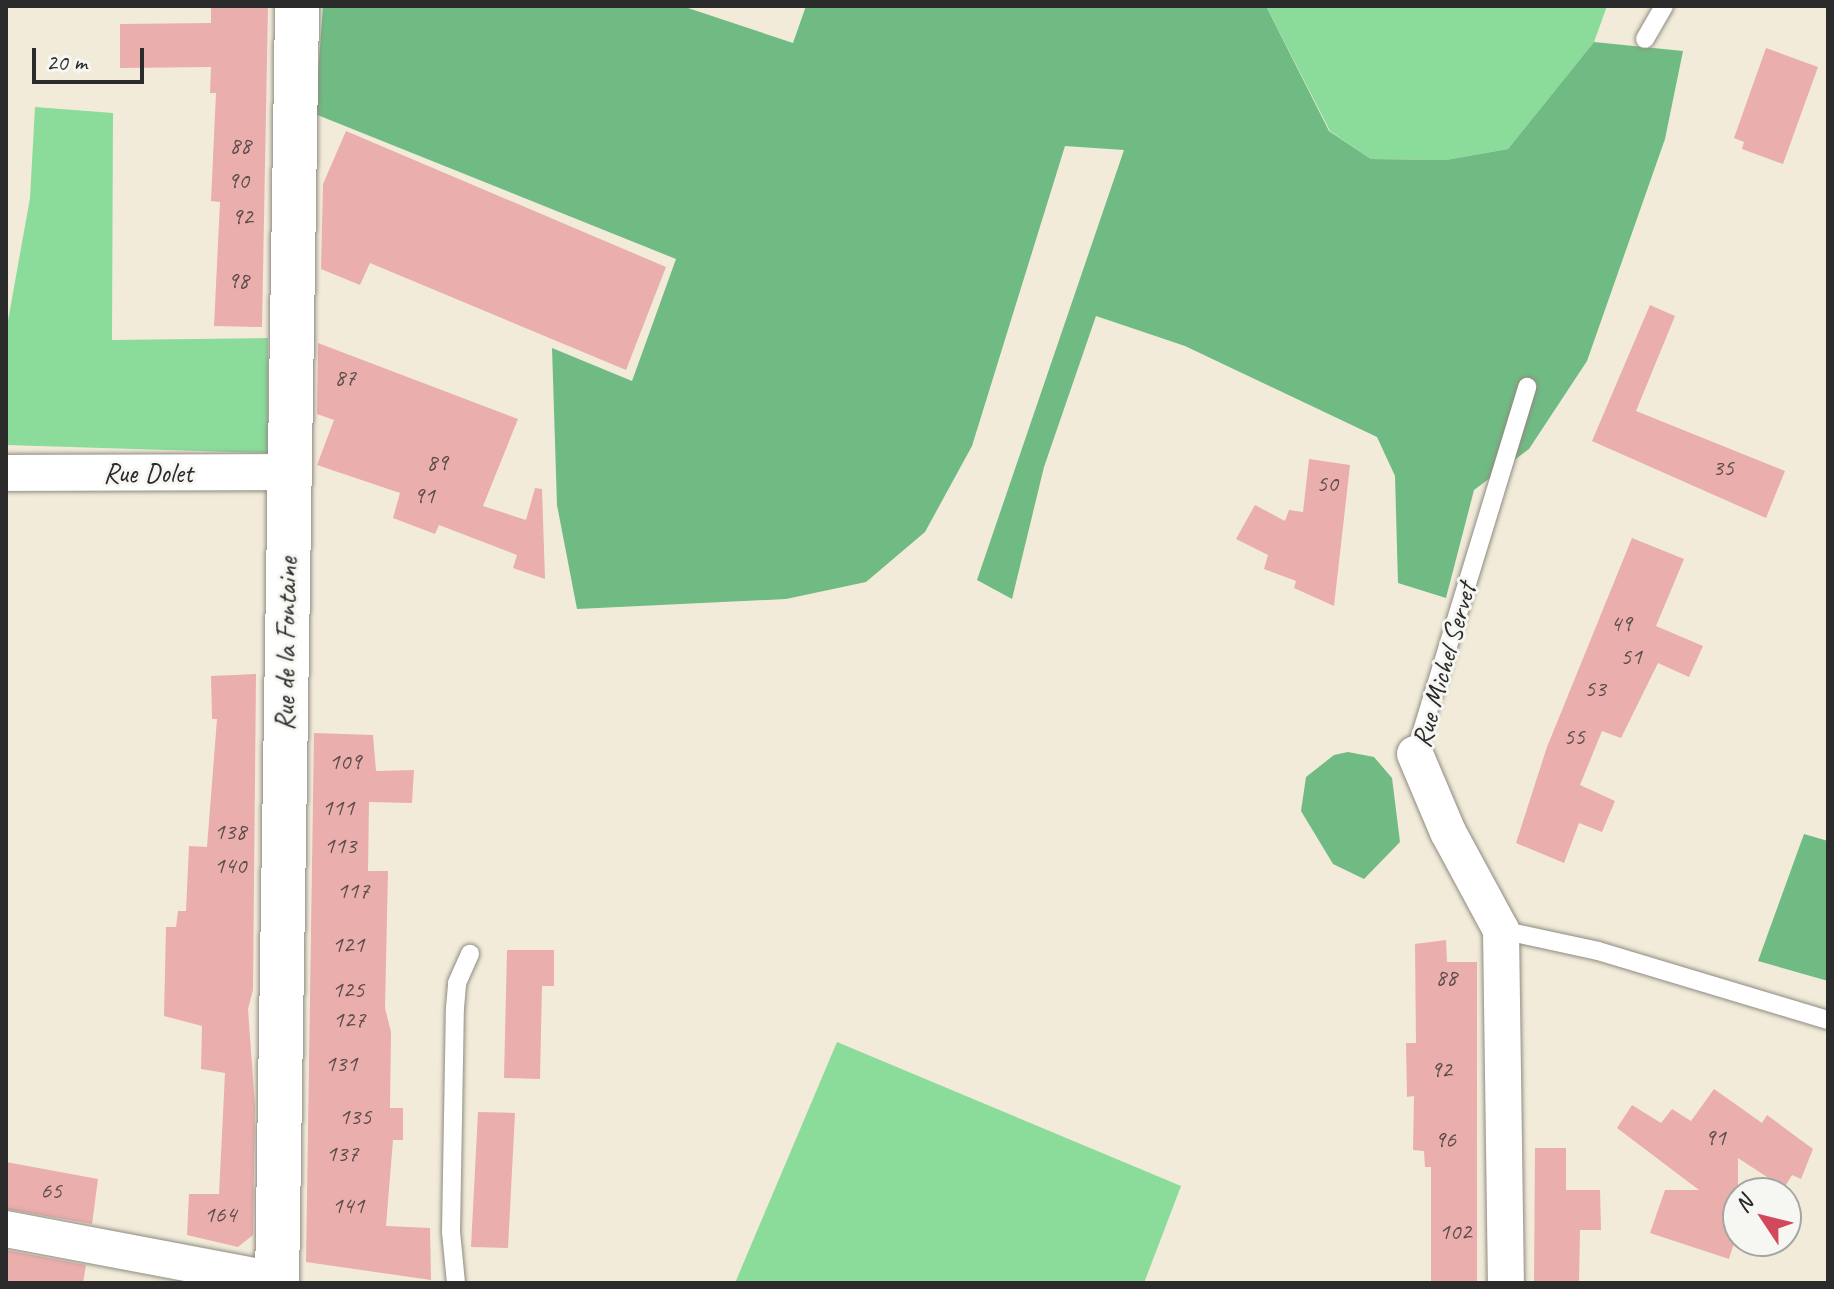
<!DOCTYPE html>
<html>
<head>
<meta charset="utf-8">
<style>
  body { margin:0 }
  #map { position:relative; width:1834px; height:1289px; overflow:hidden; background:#f2ebd9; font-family:Caveat,sans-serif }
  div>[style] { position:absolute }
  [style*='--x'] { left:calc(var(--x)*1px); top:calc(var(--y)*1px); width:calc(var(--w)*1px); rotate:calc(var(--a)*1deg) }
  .green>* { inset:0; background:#8bdb9b }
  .forest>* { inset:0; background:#70bb83 }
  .building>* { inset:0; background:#eaaeac }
  .roads { filter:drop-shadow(0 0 2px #8e8b82) drop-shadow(0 0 2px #8e8b82) }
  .lane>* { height:18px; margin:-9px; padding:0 9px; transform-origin:9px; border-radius:9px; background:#fff }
  .street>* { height:36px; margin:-18px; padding:0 18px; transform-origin:18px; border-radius:18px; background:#fff }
  .secondary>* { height:44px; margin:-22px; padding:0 22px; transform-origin:22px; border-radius:22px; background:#fff }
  span { translate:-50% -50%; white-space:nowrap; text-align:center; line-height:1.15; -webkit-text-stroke:6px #f6f6f2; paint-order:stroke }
  .number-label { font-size:24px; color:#5b4c4b }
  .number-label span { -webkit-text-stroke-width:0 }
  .street-label { font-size:28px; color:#2b2b2b }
  .frame { position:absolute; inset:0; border:8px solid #2b2b2b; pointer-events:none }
  .north { position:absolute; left:1722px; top:1177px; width:80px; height:80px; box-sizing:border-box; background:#f6f6f2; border:2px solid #a5a5a2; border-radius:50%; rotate:305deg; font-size:22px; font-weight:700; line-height:32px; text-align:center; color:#2b2b2b }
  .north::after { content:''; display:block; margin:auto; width:28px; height:36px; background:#d1495b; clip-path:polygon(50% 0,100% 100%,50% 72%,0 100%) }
  .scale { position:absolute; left:32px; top:48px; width:112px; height:36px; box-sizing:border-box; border:4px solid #2b2b2b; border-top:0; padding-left:10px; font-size:24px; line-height:28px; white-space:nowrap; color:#2b2b2b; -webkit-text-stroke:6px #f6f6f2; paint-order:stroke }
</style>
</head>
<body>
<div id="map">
  <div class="green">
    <div style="clip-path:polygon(1266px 6px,1607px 6px,1594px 42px,1508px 149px,1446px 160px,1371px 159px,1330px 131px)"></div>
    <div style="clip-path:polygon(35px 107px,113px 113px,112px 340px,268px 338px,268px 453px,6px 445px,6px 332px,30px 198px)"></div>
    <div style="clip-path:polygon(837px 1042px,1181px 1186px,1144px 1283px,735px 1283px)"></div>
  </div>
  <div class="forest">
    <div style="clip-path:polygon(323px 6px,682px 6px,793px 43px,806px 6px,1266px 6px,1329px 131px,1371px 159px,1446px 160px,1508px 149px,1594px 42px,1683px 51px,1665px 139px,1587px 361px,1529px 449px,1474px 490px,1446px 598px,1398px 583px,1395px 476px,1377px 437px,1185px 346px,1096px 316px,1044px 467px,1012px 599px,977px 580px,1124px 150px,1065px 146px,972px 446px,925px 532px,866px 582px,786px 599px,577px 609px,557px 505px,552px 348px,632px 381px,676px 259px,315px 114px)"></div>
    <div style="clip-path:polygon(1348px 752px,1374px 757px,1392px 778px,1400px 842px,1364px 879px,1333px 864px,1301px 811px,1306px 777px,1334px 755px)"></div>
    <div style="clip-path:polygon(1804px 834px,1828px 841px,1828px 981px,1758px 961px)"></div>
  </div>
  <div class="building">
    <div style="clip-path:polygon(211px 6px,268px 6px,262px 327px,214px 326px,220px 202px,211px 201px,216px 93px,210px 93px,211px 67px,120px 68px,120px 24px,211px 23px)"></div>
    <div style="clip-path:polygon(1766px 48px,1818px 67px,1783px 164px,1742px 149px,1744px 142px,1734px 138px)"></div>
    <div style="clip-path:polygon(346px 131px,666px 267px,626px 370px,370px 263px,360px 285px,321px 269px,323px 184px)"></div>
    <div style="clip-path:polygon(1650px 305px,1675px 316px,1636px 411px,1785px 471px,1766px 518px,1592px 441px)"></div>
    <div style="clip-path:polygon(318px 343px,518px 419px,483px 506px,526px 520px,535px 488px,542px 489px,545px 579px,513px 568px,517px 555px,439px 525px,435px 534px,393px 518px,400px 493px,317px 465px,334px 420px,317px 414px)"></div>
    <div style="clip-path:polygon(1309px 459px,1350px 465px,1334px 606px,1294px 588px,1296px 581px,1264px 569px,1268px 555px,1236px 539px,1255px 505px,1285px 521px,1289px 510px,1303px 512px)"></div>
    <div style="clip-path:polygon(1632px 538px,1684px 559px,1656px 626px,1703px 646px,1689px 677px,1658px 663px,1621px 738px,1602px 731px,1580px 785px,1615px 801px,1602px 832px,1579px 823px,1564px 863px,1516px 843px,1547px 747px)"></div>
    <div style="clip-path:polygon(256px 674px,253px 990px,248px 1009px,255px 1106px,253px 1235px,238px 1247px,187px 1235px,189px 1194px,219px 1194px,225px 1073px,201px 1069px,202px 1026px,164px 1016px,166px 927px,176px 927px,178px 911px,186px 911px,189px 846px,207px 847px,217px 719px,212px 719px,211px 676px)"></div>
    <div style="clip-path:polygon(314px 733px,373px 735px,376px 771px,414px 770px,412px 803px,369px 802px,368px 871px,388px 871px,385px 1008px,391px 1032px,390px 1108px,403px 1108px,403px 1140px,393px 1140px,386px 1226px,430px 1228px,431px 1280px,306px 1262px)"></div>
    <div style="clip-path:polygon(1446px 940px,1447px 962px,1477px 962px,1477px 1283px,1431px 1283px,1431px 1167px,1425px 1167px,1424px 1151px,1413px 1150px,1414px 1096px,1407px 1097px,1406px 1043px,1416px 1043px,1415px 944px)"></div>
    <div style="clip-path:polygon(507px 950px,554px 950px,554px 986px,542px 986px,540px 1079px,504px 1078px)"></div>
    <div style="clip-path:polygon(1714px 1089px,1762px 1123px,1767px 1115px,1813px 1149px,1801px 1179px,1792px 1175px,1784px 1188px,1738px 1158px,1738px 1230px,1729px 1259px,1650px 1233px,1665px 1190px,1699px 1190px,1617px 1128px,1632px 1105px,1661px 1123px,1672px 1109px,1691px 1121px)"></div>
    <div style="clip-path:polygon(478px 1112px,515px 1113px,508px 1248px,471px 1247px)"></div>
    <div style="clip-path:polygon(1535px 1148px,1566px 1148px,1566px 1190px,1600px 1190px,1601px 1230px,1580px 1230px,1579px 1283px,1534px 1283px)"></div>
    <div style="clip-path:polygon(6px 1162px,98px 1179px,92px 1224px,6px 1209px)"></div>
    <div style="clip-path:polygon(6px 1250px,86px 1265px,83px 1283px,6px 1283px)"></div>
  </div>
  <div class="roads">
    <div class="lane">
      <div style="--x:1645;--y:39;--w:38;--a:-60"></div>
      <div style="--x:1415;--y:754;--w:384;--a:-73"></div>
      <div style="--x:1501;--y:930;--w:99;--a:12.2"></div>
      <div style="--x:1598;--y:951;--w:240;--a:16.7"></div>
      <div style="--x:456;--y:1283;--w:51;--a:-95.6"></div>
      <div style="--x:451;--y:1232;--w:224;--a:-89"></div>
      <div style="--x:455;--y:1008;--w:25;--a:-85"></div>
      <div style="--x:457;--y:983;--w:32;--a:-66"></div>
    </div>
    <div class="street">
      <div style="--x:6;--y:473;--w:283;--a:-0.2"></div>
      <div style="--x:1415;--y:754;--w:85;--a:67.1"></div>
      <div style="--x:1448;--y:832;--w:111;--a:61.6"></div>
      <div style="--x:1501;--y:930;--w:353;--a:89.2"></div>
      <div style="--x:6;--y:1229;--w:276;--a:10.7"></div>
    </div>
    <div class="secondary">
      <div style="--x:277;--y:1283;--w:1277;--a:-89.1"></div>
    </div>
  </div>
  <div class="number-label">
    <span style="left:240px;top:146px">88</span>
    <span style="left:238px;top:181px">90</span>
    <span style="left:242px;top:217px">92</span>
    <span style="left:238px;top:281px">98</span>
    <span style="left:345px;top:378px">87</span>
    <span style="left:437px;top:463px">89</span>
    <span style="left:1723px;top:468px">35</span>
    <span style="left:1327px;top:484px">50</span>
    <span style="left:424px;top:496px">91</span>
    <span style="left:1621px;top:624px">49</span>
    <span style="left:1631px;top:657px">51</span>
    <span style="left:1595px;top:689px">53</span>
    <span style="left:1574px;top:737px">55</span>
    <span style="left:345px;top:762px">109</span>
    <span style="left:338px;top:808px">111</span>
    <span style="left:230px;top:832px">138</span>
    <span style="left:340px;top:846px">113</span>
    <span style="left:230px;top:866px">140</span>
    <span style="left:353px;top:891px">117</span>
    <span style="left:348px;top:945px">121</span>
    <span style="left:1446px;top:978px">88</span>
    <span style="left:348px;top:990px">125</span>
    <span style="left:349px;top:1020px">127</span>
    <span style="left:341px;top:1064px">131</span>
    <span style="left:1441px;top:1070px">92</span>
    <span style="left:355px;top:1117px">135</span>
    <span style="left:1715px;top:1138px">91</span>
    <span style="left:1445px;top:1140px">96</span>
    <span style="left:342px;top:1154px">137</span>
    <span style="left:51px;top:1191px">65</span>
    <span style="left:348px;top:1206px">141</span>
    <span style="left:220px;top:1215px">164</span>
    <span style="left:1455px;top:1232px">102</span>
  </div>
  <div class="street-label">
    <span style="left:148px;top:473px">Rue Dolet</span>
    <span style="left:286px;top:644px;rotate:-89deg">Rue de la Fontaine</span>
    <span style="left:1444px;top:665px;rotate:-74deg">Rue Michel Servet</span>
  </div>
  <div class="frame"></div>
  <div class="north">N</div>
  <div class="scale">20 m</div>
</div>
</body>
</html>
